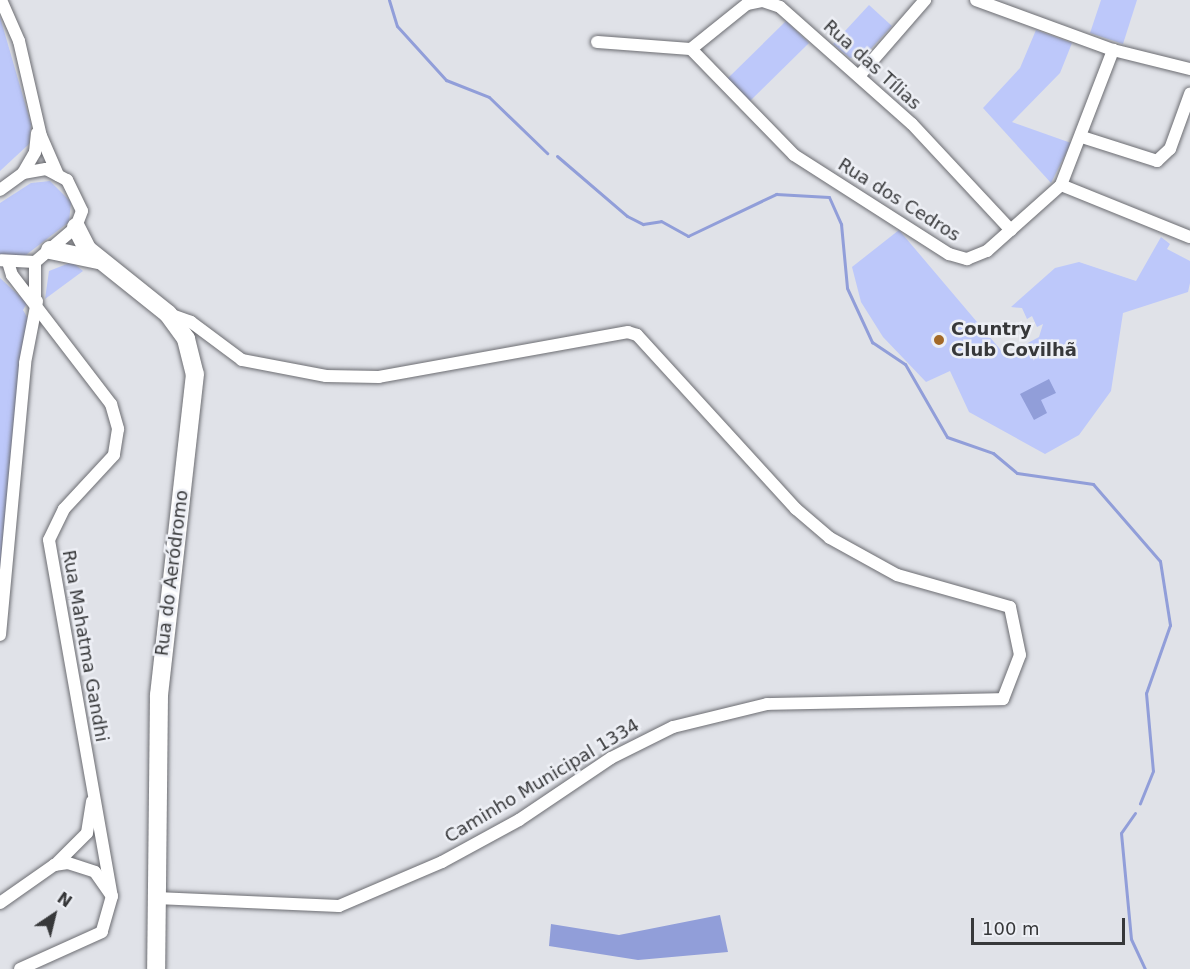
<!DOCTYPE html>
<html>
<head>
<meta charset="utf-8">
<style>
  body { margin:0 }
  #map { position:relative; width:1190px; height:969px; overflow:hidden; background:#e0e2e8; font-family:"DejaVu Sans",sans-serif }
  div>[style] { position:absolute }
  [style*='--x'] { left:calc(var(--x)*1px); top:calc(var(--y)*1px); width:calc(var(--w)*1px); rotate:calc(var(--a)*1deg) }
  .green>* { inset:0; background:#bdc8fa }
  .water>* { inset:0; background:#919ed9 }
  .stream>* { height:3px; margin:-1.5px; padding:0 1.5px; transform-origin:1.5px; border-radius:1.5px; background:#919ed9 }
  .roads { filter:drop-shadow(0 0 2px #6c6d72) drop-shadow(0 0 2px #6c6d72) }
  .street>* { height:12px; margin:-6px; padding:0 6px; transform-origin:6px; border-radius:6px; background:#fff }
  .secondary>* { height:18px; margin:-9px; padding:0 9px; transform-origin:9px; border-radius:9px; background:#fff }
  .dots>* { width:16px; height:16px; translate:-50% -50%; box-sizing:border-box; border:3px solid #edeff5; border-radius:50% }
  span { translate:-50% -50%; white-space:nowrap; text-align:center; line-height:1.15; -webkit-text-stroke:5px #edeff5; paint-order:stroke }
  .street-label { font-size:18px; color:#37383a }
  .poi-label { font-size:18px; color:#37383a; font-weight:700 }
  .left { translate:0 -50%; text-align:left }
  .north { position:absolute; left:24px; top:885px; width:60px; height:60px; -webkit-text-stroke:4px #edeff5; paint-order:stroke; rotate:35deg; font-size:16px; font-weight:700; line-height:24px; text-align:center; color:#37383a }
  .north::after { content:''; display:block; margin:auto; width:21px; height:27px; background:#37383a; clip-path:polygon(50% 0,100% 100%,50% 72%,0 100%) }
  .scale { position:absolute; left:971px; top:918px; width:154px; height:27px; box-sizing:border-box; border:3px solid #37383a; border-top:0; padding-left:8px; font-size:18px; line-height:21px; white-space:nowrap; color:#37383a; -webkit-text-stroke:4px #edeff5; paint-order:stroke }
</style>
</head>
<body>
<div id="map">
  <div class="green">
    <div style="clip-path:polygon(1101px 0,1137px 0,1123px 44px,1090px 33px)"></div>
    <div style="clip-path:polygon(869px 5px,892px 26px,866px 54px,850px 58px,833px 44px)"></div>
    <div style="clip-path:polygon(0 17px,31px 124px,29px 144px,0 171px)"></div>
    <div style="clip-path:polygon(786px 21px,809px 43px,750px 101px,727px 79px)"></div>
    <div style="clip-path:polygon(1036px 30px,1072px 43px,1060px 73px,1012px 122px,1071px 143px,1051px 183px,983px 108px,1020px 68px)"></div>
    <div style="clip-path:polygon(50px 181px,71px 202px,69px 222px,22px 258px,0 255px,0 203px,31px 183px)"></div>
    <div style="clip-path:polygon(899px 230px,1005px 355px,1039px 337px,1043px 324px,1037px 327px,1032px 316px,1027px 319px,1022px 308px,1011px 307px,1055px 268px,1079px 262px,1136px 281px,1161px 237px,1170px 244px,1167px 249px,1190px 261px,1190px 283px,1188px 292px,1123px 313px,1111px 391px,1079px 435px,1045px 454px,969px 412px,950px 371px,926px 382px,883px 337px,861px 302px,852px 267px)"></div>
    <div style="clip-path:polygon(72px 262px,83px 271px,45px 299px,49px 271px)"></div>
    <div style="clip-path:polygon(0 278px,27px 303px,23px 310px,31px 324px,0 573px)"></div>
  </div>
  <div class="water">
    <div style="clip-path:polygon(1049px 379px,1056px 393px,1041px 400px,1047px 413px,1034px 420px,1020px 394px)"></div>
    <div style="clip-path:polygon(720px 915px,728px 952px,638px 960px,549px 946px,551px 924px,619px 935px)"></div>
  </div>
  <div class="stream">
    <div style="--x:389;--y:0;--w:27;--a:73"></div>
    <div style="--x:397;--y:26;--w:73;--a:47.8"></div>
    <div style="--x:446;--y:80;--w:46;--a:21.6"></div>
    <div style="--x:489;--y:97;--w:81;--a:44"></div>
    <div style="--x:557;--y:156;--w:92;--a:40.6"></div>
    <div style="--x:627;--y:216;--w:18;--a:27"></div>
    <div style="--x:643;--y:224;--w:18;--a:-9"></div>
    <div style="--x:661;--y:221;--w:31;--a:29"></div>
    <div style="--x:688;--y:236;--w:98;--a:-25.5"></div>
    <div style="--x:776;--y:194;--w:53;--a:3.2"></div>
    <div style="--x:829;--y:197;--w:30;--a:66"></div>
    <div style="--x:841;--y:224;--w:64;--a:84.6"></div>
    <div style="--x:847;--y:288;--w:60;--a:65.2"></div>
    <div style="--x:872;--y:342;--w:40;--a:34"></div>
    <div style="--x:905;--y:364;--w:84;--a:60.1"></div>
    <div style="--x:947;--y:437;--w:49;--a:19.2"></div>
    <div style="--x:993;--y:453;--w:31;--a:40"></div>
    <div style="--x:1017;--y:473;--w:77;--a:8.2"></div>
    <div style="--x:1093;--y:484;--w:102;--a:49"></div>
    <div style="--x:1160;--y:561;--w:65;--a:81.1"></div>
    <div style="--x:1170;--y:625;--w:72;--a:109.4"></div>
    <div style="--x:1146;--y:693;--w:78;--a:84.9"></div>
    <div style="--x:1153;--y:771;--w:35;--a:112"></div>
    <div style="--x:1135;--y:813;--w:24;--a:125"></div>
    <div style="--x:1121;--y:833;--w:106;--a:84.6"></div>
    <div style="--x:1131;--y:939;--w:33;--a:65"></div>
  </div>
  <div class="roads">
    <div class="street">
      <div style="--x:1;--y:0;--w:45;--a:66.3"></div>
      <div style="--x:19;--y:41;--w:98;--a:77"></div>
      <div style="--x:41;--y:136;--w:43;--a:66.4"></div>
      <div style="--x:976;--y:0;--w:146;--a:20.1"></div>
      <div style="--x:1113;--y:50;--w:79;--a:13.9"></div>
      <div style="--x:597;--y:42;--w:94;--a:4.3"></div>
      <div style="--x:691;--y:49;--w:148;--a:45.8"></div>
      <div style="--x:794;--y:155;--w:184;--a:32.6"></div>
      <div style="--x:949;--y:254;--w:19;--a:16"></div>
      <div style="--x:967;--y:259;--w:22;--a:-22"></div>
      <div style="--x:987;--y:251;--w:99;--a:-41.7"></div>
      <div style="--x:1061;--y:185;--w:145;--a:-68.9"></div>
      <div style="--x:691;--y:49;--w:72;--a:-38.8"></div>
      <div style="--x:747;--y:4;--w:16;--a:-11"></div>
      <div style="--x:763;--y:1;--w:18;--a:19"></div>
      <div style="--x:780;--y:7;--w:176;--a:41.6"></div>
      <div style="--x:912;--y:124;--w:145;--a:47"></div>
      <div style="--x:859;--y:76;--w:101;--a:-49"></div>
      <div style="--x:1082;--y:137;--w:79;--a:17.7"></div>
      <div style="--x:1157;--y:161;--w:18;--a:-43"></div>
      <div style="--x:1170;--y:149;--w:59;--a:-70"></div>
      <div style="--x:23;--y:173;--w:24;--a:-60"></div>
      <div style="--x:35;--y:152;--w:19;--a:-84"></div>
      <div style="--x:1061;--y:185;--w:139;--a:22"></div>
      <div style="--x:0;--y:190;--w:29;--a:-36"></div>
      <div style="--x:23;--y:173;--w:23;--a:-10"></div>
      <div style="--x:46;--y:169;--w:24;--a:28"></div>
      <div style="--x:67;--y:180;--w:34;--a:64"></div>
      <div style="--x:82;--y:211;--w:17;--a:111"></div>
      <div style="--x:76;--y:227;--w:54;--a:139.5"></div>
      <div style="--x:35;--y:262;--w:34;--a:-177"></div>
      <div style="--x:8;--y:262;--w:14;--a:73"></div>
      <div style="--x:12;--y:275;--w:163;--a:52.5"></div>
      <div style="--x:111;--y:404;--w:26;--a:74"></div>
      <div style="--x:118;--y:429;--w:26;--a:99"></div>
      <div style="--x:114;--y:455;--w:74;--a:132.8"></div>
      <div style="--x:64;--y:509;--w:34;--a:116"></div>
      <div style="--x:49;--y:540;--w:362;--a:80"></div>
      <div style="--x:35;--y:298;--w:36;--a:-90"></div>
      <div style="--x:0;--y:635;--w:273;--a:-84.7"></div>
      <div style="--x:25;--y:363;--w:63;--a:-79"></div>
      <div style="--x:55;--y:865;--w:45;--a:-45"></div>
      <div style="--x:87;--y:833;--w:32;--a:-81"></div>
      <div style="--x:156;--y:898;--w:183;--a:2.5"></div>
      <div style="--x:339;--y:906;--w:112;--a:-23.1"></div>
      <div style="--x:442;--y:862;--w:88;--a:-28.6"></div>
      <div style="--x:519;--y:820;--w:111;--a:-34"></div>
      <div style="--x:611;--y:758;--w:69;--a:-26.6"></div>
      <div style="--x:673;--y:727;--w:97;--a:-13.7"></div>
      <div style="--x:767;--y:704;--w:236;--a:-1.2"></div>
      <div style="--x:1003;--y:699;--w:47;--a:-68.9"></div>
      <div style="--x:1020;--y:655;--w:49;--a:-101.8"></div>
      <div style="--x:1010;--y:607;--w:117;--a:-164.2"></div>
      <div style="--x:897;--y:575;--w:77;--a:-151.1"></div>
      <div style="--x:830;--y:538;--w:45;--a:-139.5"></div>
      <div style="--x:796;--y:509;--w:236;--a:-132.4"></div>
      <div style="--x:637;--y:335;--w:9;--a:-162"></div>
      <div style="--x:628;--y:332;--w:253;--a:169.8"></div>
      <div style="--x:379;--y:377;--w:53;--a:-178.9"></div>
      <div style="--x:326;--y:376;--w:86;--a:-169.2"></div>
      <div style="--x:242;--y:360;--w:64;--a:-143.3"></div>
      <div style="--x:191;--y:322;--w:23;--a:-160"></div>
      <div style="--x:0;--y:903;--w:66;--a:-35.1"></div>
      <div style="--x:54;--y:865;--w:14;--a:-8"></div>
      <div style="--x:68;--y:863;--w:28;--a:18"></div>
      <div style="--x:95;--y:872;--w:29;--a:55"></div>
      <div style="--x:112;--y:896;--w:37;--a:106"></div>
      <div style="--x:102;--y:932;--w:90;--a:155.7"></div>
    </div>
    <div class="secondary">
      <div style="--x:76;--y:227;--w:25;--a:63"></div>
      <div style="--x:87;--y:249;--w:104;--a:38.7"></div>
      <div style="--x:168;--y:314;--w:31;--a:54"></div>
      <div style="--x:186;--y:339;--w:36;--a:76"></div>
      <div style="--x:195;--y:374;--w:323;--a:96.4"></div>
      <div style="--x:159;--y:695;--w:274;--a:90.6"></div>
      <div style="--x:50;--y:250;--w:49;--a:11.8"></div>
    </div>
  </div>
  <div class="dots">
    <div style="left:939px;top:340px;background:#a36928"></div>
  </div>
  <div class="street-label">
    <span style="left:872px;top:65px;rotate:42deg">Rua das Tílias</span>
    <span style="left:899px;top:200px;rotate:32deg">Rua dos Cedros</span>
    <span style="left:172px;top:573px;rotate:-83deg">Rua do Aeródromo</span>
    <span style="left:85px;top:646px;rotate:80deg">Rua Mahatma Gandhi</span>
    <span style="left:542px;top:781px;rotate:-31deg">Caminho Municipal 1334</span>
  </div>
  <div class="poi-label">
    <span class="left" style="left:951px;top:340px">Country<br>Club Covilhã</span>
  </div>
  <div class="north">N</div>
  <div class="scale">100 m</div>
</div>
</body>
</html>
